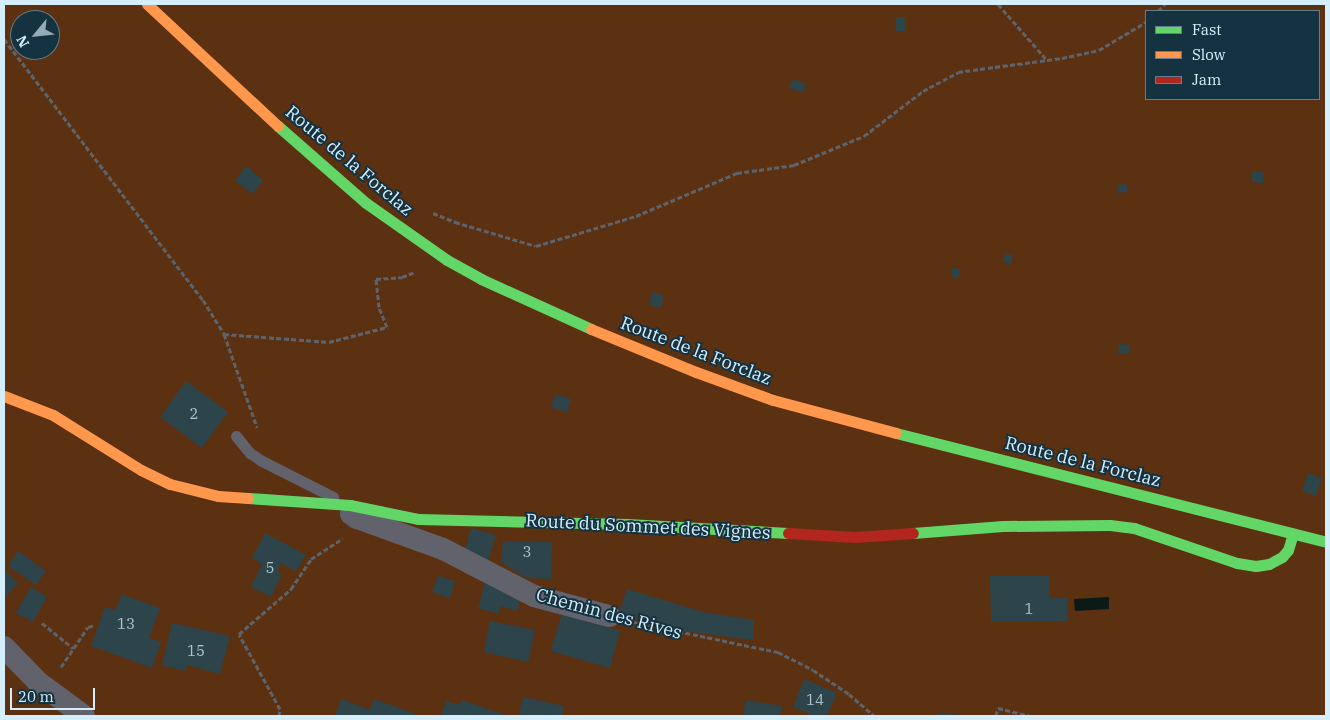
<!DOCTYPE html>
<html>
<head>
<meta charset="utf-8">
<style>
  body { margin:0 }
  #map { position:relative; width:1330px; height:720px; overflow:hidden; background:#1f2e36; font-family:"IBM Plex Serif",serif }
  div>[style] { position:absolute }
  [style*='--x'] { left:calc(var(--x)*1px); top:calc(var(--y)*1px); width:calc(var(--w)*1px); rotate:calc(var(--a)*1deg) }
  .green>* { inset:0; background:#5c3111 }
  .water>* { inset:0; background:#0a1a16 }
  .building>* { inset:0; background:#2d444a }
  .path>* { height:3px; margin-top:-1.5px; transform-origin:0; background:repeating-linear-gradient(90deg,#5c636c 0 5px,transparent 0 7.5px) }
  .lane>* { height:11px; margin:-5.5px; padding:0 5.5px; transform-origin:5.5px; border-radius:5.5px; background:#61626c }
  .street>* { height:22px; margin:-11px; padding:0 11px; transform-origin:11px; border-radius:11px; background:#61626c }
  .fast>* { height:11px; margin:-5.5px; padding:0 5.5px; transform-origin:5.5px; border-radius:5.5px; background:#63d668 }
  .slow>* { height:11px; margin:-5.5px; padding:0 5.5px; transform-origin:5.5px; border-radius:5.5px; background:#ff974d }
  .jam>* { height:11px; margin:-5.5px; padding:0 5.5px; transform-origin:5.5px; border-radius:5.5px; background:#b3261e }
  span { translate:-50% -50%; white-space:nowrap; text-align:center; line-height:1.15; -webkit-text-stroke:4px #153240; paint-order:stroke }
  .number-label { font-size:15px; color:#abc4d0 }
  .number-label span { -webkit-text-stroke-width:0 }
  .street-label { font-size:18px; color:#d5eefc }
  .frame { position:absolute; inset:0; border:5px solid #d5eefc; pointer-events:none }
  .legend { position:absolute; left:1145px; top:10px; width:175px; height:90px; box-sizing:border-box; background:#153240; border:1px solid #627d8b; margin:0; padding:6px 9px; list-style:none; font-size:15px; color:#d5eefc }
  .legend li { display:flex; align-items:center; gap:10px; height:25px }
  .legend b { width:25px; border:1px solid #627d8b }
  .north { position:absolute; left:10px; top:10px; width:50px; height:50px; box-sizing:border-box; background:#153240; border:1px solid #627d8b; border-radius:50%; rotate:242deg; font-size:14px; font-weight:700; line-height:20px; text-align:center; color:#d5eefc }
  .north::after { content:''; display:block; margin:auto; width:18px; height:22px; background:#95abb7; clip-path:polygon(50% 0,100% 100%,50% 72%,0 100%) }
  .scale { position:absolute; left:10px; top:688px; width:85px; height:22px; box-sizing:border-box; border:2px solid #d5eefc; border-top:0; padding-left:6px; font-size:15px; line-height:18px; white-space:nowrap; color:#d5eefc; -webkit-text-stroke:4px #153240; paint-order:stroke }
</style>
</head>
<body>
<div id="map">
  <div class="green">
    <div style="clip-path:polygon(evenodd,4px 4px,1326px 4px,1326px 716px,4px 716px,4px 4px,1146px 11px,1319px 11px,1319px 99px,1146px 99px,1146px 11px,4px 4px,20px 20px,50px 20px,50px 50px,20px 50px,20px 20px)"></div>
  </div>
  <div class="water">
    <div style="clip-path:polygon(1109px 597px,1109px 609px,1075px 611px,1074px 599px)"></div>
  </div>
  <div class="building">
    <div style="clip-path:polygon(896px 17px,906px 17px,906px 31px,896px 31px)"></div>
    <div style="clip-path:polygon(793px 79px,806px 84px,803px 93px,789px 88px)"></div>
    <div style="clip-path:polygon(246px 166px,263px 180px,253px 194px,235px 181px)"></div>
    <div style="clip-path:polygon(1252px 171px,1264px 172px,1263px 183px,1252px 182px)"></div>
    <div style="clip-path:polygon(1127px 184px,1127px 192px,1117px 193px,1117px 185px)"></div>
    <div style="clip-path:polygon(1005px 254px,1013px 255px,1011px 264px,1003px 262px)"></div>
    <div style="clip-path:polygon(952px 268px,960px 269px,959px 278px,951px 277px)"></div>
    <div style="clip-path:polygon(652px 292px,664px 295px,661px 308px,649px 305px)"></div>
    <div style="clip-path:polygon(1119px 344px,1130px 345px,1129px 354px,1118px 353px)"></div>
    <div style="clip-path:polygon(186px 381px,228px 412px,202px 448px,160px 417px)"></div>
    <div style="clip-path:polygon(555px 394px,571px 399px,567px 413px,551px 407px)"></div>
    <div style="clip-path:polygon(1308px 473px,1322px 478px,1316px 496px,1302px 491px)"></div>
    <div style="clip-path:polygon(471px 528px,496px 535px,488px 561px,464px 554px)"></div>
    <div style="clip-path:polygon(265px 533px,306px 555px,296px 571px,281px 563px,277px 572px,282px 574px,271px 597px,251px 587px,262px 564px,252px 558px)"></div>
    <div style="clip-path:polygon(503px 541px,552px 542px,551px 579px,526px 578px,501px 562px)"></div>
    <div style="clip-path:polygon(18px 551px,46px 571px,36px 585px,8px 566px)"></div>
    <div style="clip-path:polygon(4px 570px,18px 583px,4px 599px)"></div>
    <div style="clip-path:polygon(438px 576px,455px 581px,450px 598px,432px 592px)"></div>
    <div style="clip-path:polygon(990px 576px,1049px 576px,1050px 598px,1067px 598px,1068px 621px,991px 622px)"></div>
    <div style="clip-path:polygon(485px 583px,522px 593px,517px 611px,500px 606px,499px 614px,478px 608px)"></div>
    <div style="clip-path:polygon(31px 587px,47px 597px,33px 622px,16px 613px)"></div>
    <div style="clip-path:polygon(627px 589px,703px 612px,754px 620px,753px 640px,684px 631px,619px 613px)"></div>
    <div style="clip-path:polygon(122px 594px,160px 608px,149px 638px,161px 642px,152px 668px,91px 646px,105px 607px,115px 610px)"></div>
    <div style="clip-path:polygon(562px 613px,620px 631px,610px 668px,551px 651px)"></div>
    <div style="clip-path:polygon(490px 621px,535px 630px,528px 662px,484px 652px)"></div>
    <div style="clip-path:polygon(172px 623px,230px 636px,220px 674px,187px 665px,185px 671px,162px 665px)"></div>
    <div style="clip-path:polygon(804px 679px,837px 693px,827px 716px,814px 716px,793px 707px)"></div>
    <div style="clip-path:polygon(523px 697px,564px 706px,562px 716px,519px 715px)"></div>
    <div style="clip-path:polygon(341px 699px,370px 710px,374px 699px,416px 714px,415px 716px,335px 716px)"></div>
    <div style="clip-path:polygon(462px 700px,508px 716px,441px 716px,446px 701px,460px 705px)"></div>
    <div style="clip-path:polygon(746px 700px,782px 706px,780px 716px,743px 716px)"></div>
    <div style="clip-path:polygon(938px 713px,961px 715px,961px 716px,937px 716px)"></div>
  </div>
  <div class="path">
    <div style="--x:998;--y:4;--w:73;--a:48.9"></div>
    <div style="--x:1158;--y:11;--w:10;--a:-45"></div>
    <div style="--x:4;--y:39;--w:328;--a:52.7"></div>
    <div style="--x:203;--y:300;--w:40;--a:58"></div>
    <div style="--x:224;--y:334;--w:99;--a:70.5"></div>
    <div style="--x:433;--y:213;--w:24;--a:22"></div>
    <div style="--x:455;--y:222;--w:84;--a:16.5"></div>
    <div style="--x:536;--y:246;--w:104;--a:-16.7"></div>
    <div style="--x:636;--y:216;--w:110;--a:-23.1"></div>
    <div style="--x:737;--y:173;--w:58;--a:-8"></div>
    <div style="--x:794;--y:165;--w:76;--a:-22.5"></div>
    <div style="--x:864;--y:136;--w:74;--a:-37.3"></div>
    <div style="--x:923;--y:91;--w:40;--a:-28"></div>
    <div style="--x:958;--y:72;--w:105;--a:-7.7"></div>
    <div style="--x:1062;--y:58;--w:38;--a:-12"></div>
    <div style="--x:1099;--y:50;--w:55;--a:-30.8"></div>
    <div style="--x:224;--y:334;--w:105;--a:4.4"></div>
    <div style="--x:329;--y:342;--w:60;--a:-14.5"></div>
    <div style="--x:387;--y:327;--w:22;--a:-112"></div>
    <div style="--x:379;--y:307;--w:28;--a:-96"></div>
    <div style="--x:376;--y:279;--w:26;--a:-4"></div>
    <div style="--x:402;--y:277;--w:14;--a:-21"></div>
    <div style="--x:634;--y:622;--w:147;--a:11.8"></div>
    <div style="--x:778;--y:652;--w:39;--a:27"></div>
    <div style="--x:813;--y:670;--w:43;--a:33.7"></div>
    <div style="--x:849;--y:694;--w:33;--a:41"></div>
    <div style="--x:42;--y:623;--w:40;--a:39"></div>
    <div style="--x:61;--y:667;--w:48;--a:-56"></div>
    <div style="--x:88;--y:627;--w:7;--a:-16"></div>
    <div style="--x:279;--y:716;--w:7;--a:-82"></div>
    <div style="--x:280;--y:709;--w:85;--a:-118.7"></div>
    <div style="--x:239;--y:634;--w:69;--a:-40.9"></div>
    <div style="--x:291;--y:589;--w:36;--a:-56"></div>
    <div style="--x:311;--y:559;--w:38;--a:-33"></div>
    <div style="--x:996;--y:716;--w:8;--a:-76"></div>
    <div style="--x:998;--y:708;--w:33;--a:14"></div>
  </div>
  <div class="lane">
    <div style="--x:236;--y:436;--w:22;--a:51"></div>
    <div style="--x:250;--y:453;--w:14;--a:34"></div>
    <div style="--x:262;--y:461;--w:80;--a:26.9"></div>
  </div>
  <div class="street">
    <div style="--x:351;--y:514;--w:7;--a:34"></div>
    <div style="--x:357;--y:518;--w:91;--a:19.8"></div>
    <div style="--x:443;--y:549;--w:102;--a:27.3"></div>
    <div style="--x:534;--y:596;--w:78;--a:14.9"></div>
    <div style="--x:4;--y:647;--w:49;--a:45.8"></div>
    <div style="--x:38;--y:682;--w:57;--a:36.5"></div>
  </div>
  <div class="fast">
    <div style="--x:278;--y:126;--w:117;--a:41.2"></div>
    <div style="--x:366;--y:203;--w:99;--a:35.1"></div>
    <div style="--x:447;--y:260;--w:39;--a:29"></div>
    <div style="--x:481;--y:279;--w:121;--a:24.4"></div>
    <div style="--x:896;--y:433;--w:444;--a:14.2"></div>
    <div style="--x:248;--y:498;--w:102;--a:3.9"></div>
    <div style="--x:350;--y:505;--w:69;--a:11.6"></div>
    <div style="--x:418;--y:519;--w:209;--a:1.4"></div>
    <div style="--x:627;--y:524;--w:161;--a:3.2"></div>
    <div style="--x:913;--y:533;--w:90;--a:-4.4"></div>
    <div style="--x:1003;--y:526;--w:107;--a:-0.5"></div>
    <div style="--x:1110;--y:525;--w:24;--a:7"></div>
    <div style="--x:1134;--y:528;--w:109;--a:18.8"></div>
    <div style="--x:1237;--y:563;--w:19;--a:9"></div>
    <div style="--x:1256;--y:566;--w:13;--a:-9"></div>
    <div style="--x:1269;--y:564;--w:15;--a:-28"></div>
    <div style="--x:1282;--y:557;--w:9;--a:-49"></div>
    <div style="--x:1288;--y:550;--w:17;--a:-73"></div>
  </div>
  <div class="slow">
    <div style="--x:147;--y:4;--w:179;--a:43"></div>
    <div style="--x:591;--y:329;--w:113;--a:22.3"></div>
    <div style="--x:696;--y:372;--w:82;--a:20"></div>
    <div style="--x:773;--y:400;--w:127;--a:15"></div>
    <div style="--x:4;--y:396;--w:53;--a:21.2"></div>
    <div style="--x:53;--y:415;--w:104;--a:32"></div>
    <div style="--x:141;--y:470;--w:32;--a:26"></div>
    <div style="--x:170;--y:484;--w:49;--a:14"></div>
    <div style="--x:218;--y:496;--w:30;--a:4"></div>
  </div>
  <div class="jam">
    <div style="--x:788;--y:533;--w:67;--a:3.4"></div>
    <div style="--x:855;--y:537;--w:58;--a:-3.9"></div>
  </div>
  <div class="number-label">
    <span style="left:194px;top:414px">2</span>
    <span style="left:527px;top:552px">3</span>
    <span style="left:270px;top:568px">5</span>
    <span style="left:1029px;top:609px">1</span>
    <span style="left:126px;top:624px">13</span>
    <span style="left:196px;top:651px">15</span>
    <span style="left:815px;top:700px">14</span>
  </div>
  <div class="street-label">
    <span style="left:349px;top:161px;rotate:40deg">Route de la Forclaz</span>
    <span style="left:696px;top:351px;rotate:21deg">Route de la Forclaz</span>
    <span style="left:1083px;top:462px;rotate:14deg">Route de la Forclaz</span>
    <span style="left:648px;top:527px;rotate:3deg">Route du Sommet des Vignes</span>
    <span style="left:609px;top:614px;rotate:15deg">Chemin des Rives</span>
  </div>
  <div class="frame"></div>
  <ul class="legend">
  <li><b style="height:6px;background:#63d668"></b>Fast</li>
  <li><b style="height:6px;background:#ff974d"></b>Slow</li>
  <li><b style="height:6px;background:#b3261e"></b>Jam</li>
  </ul>
  <div class="north">N</div>
  <div class="scale">20 m</div>
</div>
</body>
</html>
